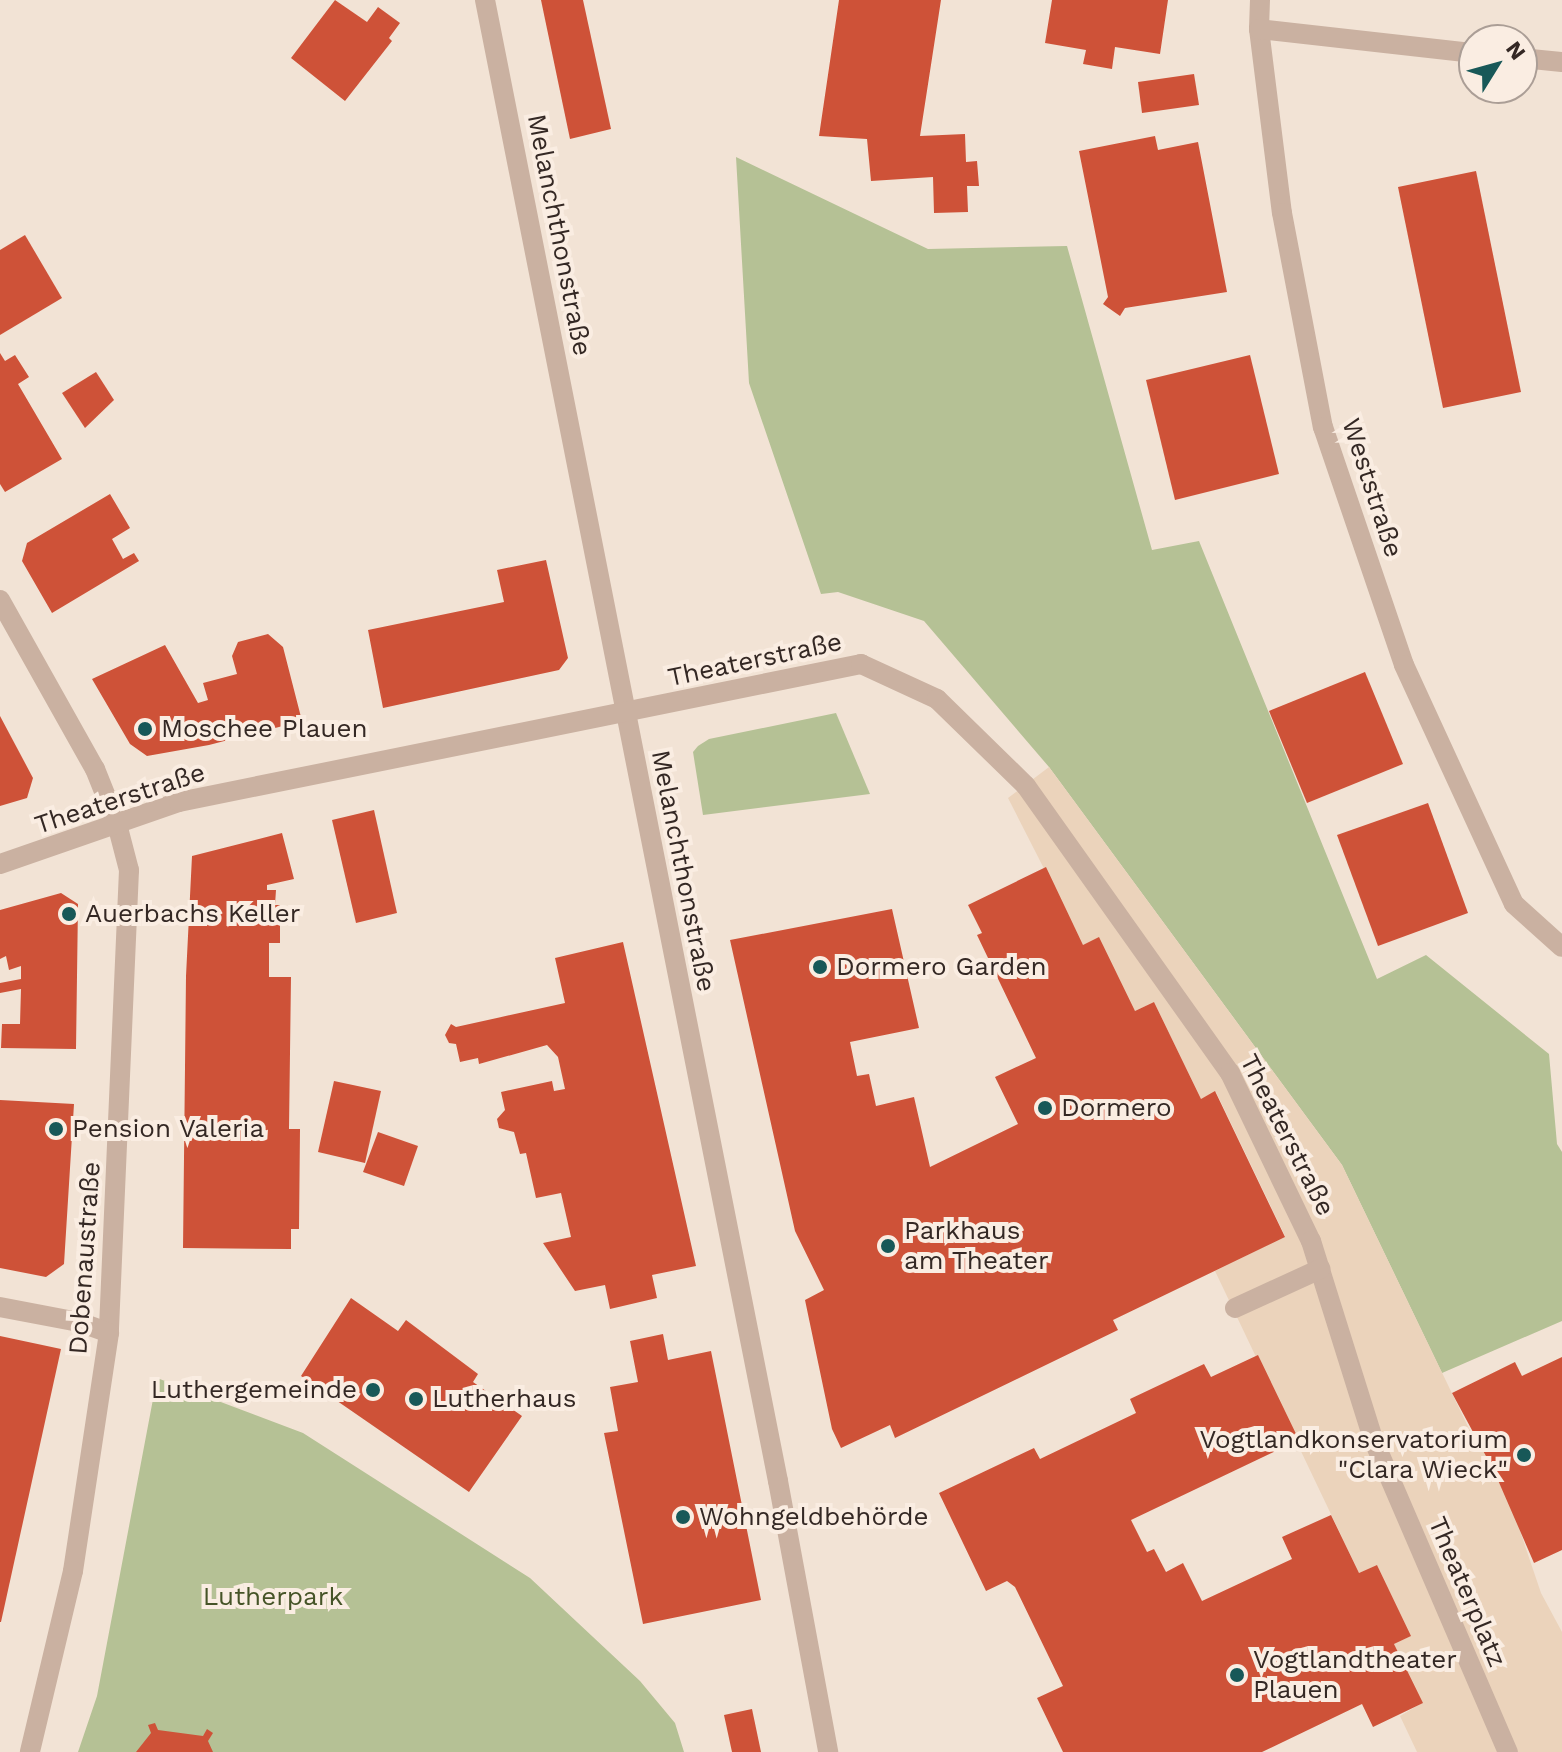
<!DOCTYPE html>
<meta charset="utf-8">
<style>
body{margin:0}
#map{position:relative;width:1562px;height:1752px;overflow:hidden;background:#f2e3d5;font-family:"Work Sans",sans-serif}
div>[style]{position:absolute}
[style*='--x']{left:calc(var(--x)*1px);top:calc(var(--y)*1px);width:calc(var(--w)*1px);rotate:calc(var(--a)*1deg)}
.green>*{inset:0;background:#b5c195}
.plaza>*{inset:0;background:#ebd3bb}
.building>*{inset:0;background:#ce5238}
.minor>*{height:20px;margin:-10px;padding:0 10px;transform-origin:10px;border-radius:10px;background:#cab1a1}
.dots>*{width:22px;height:22px;translate:-50% -50%;box-sizing:border-box;border:4px solid #faede2;border-radius:50%}
span{translate:-50% -50%;white-space:nowrap;text-align:center;line-height:1.15;-webkit-text-stroke:8px #faede2;paint-order:stroke}
.street-label{font-size:26px;color:#342824}
.poi-label{font-size:26px;color:#342824}
.left{translate:0 -50%;text-align:left}
.right{translate:-100% -50%;text-align:right}
.park-label{font-size:26px;color:#465427}
.north{position:absolute;left:1458px;top:24px;width:80px;height:80px;box-sizing:border-box;background:#faede2;border:2px solid #ab9e96;border-radius:50%;rotate:53deg;font-size:22px;font-weight:700;line-height:32px;text-align:center;color:#342824}
.north::after{content:'';display:block;margin:auto;width:28px;height:36px;background:#185858;clip-path:polygon(50% 0,100% 100%,50% 72%,0 100%)}
</style>
<div id="map">
<div class="green">
<i style="clip-path:polygon(736px 157px,928px 249px,1067px 246px,1152px 550px,1199px 541px,1377px 979px,1426px 955px,1549px 1054px,1557px 1144px,1562px 1152px,1562px 1321px,1442px 1373px,1342px 1165px,1049px 767px,924px 621px,838px 592px,821px 594px,749px 383px)"></i>
<i style="clip-path:polygon(836px 713px,870px 794px,703px 815px,693px 752px,698px 746px,709px 739px)"></i>
<i style="clip-path:polygon(157px 1378px,303px 1433px,530px 1578px,640px 1681px,675px 1723px,684px 1752px,78px 1752px,97px 1696px)"></i>
</div>
<div class="plaza">
<i style="clip-path:polygon(1049px 767px,1342px 1165px,1474px 1439px,1478px 1438px,1515px 1516px,1541px 1593px,1562px 1632px,1562px 1752px,1417px 1752px,1400px 1716px,1422px 1703px,1394px 1644px,1410px 1636px,1377px 1565px,1359px 1573px,1215px 1271px,1285px 1236px,1216px 1092px,1201px 1099px,1154px 1002px,1135px 1011px,1083px 945px,1008px 798px)"></i>
</div>
<div class="building">
<i style="clip-path:polygon(335px 0,367px 22px,378px 7px,400px 23px,389px 38px,392px 41px,345px 101px,291px 58px)"></i>
<i style="clip-path:polygon(541px 0,583px 0,611px 129px,570px 139px)"></i>
<i style="clip-path:polygon(839px 0,941px 0,920px 136px,965px 134px,966px 162px,977px 161px,979px 186px,967px 186px,968px 212px,934px 213px,933px 177px,871px 181px,867px 139px,819px 136px)"></i>
<i style="clip-path:polygon(1052px 0,1168px 0,1160px 54px,1115px 47px,1112px 69px,1083px 64px,1086px 50px,1045px 43px)"></i>
<i style="clip-path:polygon(1194px 74px,1199px 105px,1142px 113px,1138px 82px)"></i>
<i style="clip-path:polygon(1155px 136px,1158px 150px,1198px 142px,1227px 292px,1125px 308px,1120px 316px,1103px 304px,1108px 297px,1079px 151px)"></i>
<i style="clip-path:polygon(1476px 171px,1521px 392px,1443px 408px,1398px 187px)"></i>
<i style="clip-path:polygon(25px 235px,62px 298px,0 335px,0 250px)"></i>
<i style="clip-path:polygon(0 353px,5px 361px,15px 355px,29px 377px,18px 384px,62px 459px,5px 492px,0 484px)"></i>
<i style="clip-path:polygon(1250px 355px,1279px 474px,1175px 500px,1146px 380px)"></i>
<i style="clip-path:polygon(96px 372px,114px 400px,85px 428px,62px 393px)"></i>
<i style="clip-path:polygon(110px 494px,130px 528px,112px 539px,123px 559px,134px 553px,139px 561px,52px 613px,22px 561px,27px 543px)"></i>
<i style="clip-path:polygon(546px 560px,568px 658px,559px 670px,383px 708px,368px 630px,504px 602px,497px 570px)"></i>
<i style="clip-path:polygon(268px 634px,283px 647px,302px 721px,209px 745px,147px 756px,130px 744px,92px 679px,165px 645px,198px 703px,208px 700px,203px 683px,237px 674px,232px 656px,238px 642px)"></i>
<i style="clip-path:polygon(1365px 672px,1403px 764px,1307px 803px,1269px 711px)"></i>
<i style="clip-path:polygon(0 716px,33px 778px,27px 798px,0 806px)"></i>
<i style="clip-path:polygon(1428px 803px,1468px 913px,1378px 946px,1337px 835px)"></i>
<i style="clip-path:polygon(374px 810px,397px 913px,356px 923px,332px 820px)"></i>
<i style="clip-path:polygon(282px 833px,294px 879px,267px 885px,267px 890px,276px 890px,275px 905px,280px 905px,280px 943px,269px 943px,269px 977px,291px 977px,289px 1129px,300px 1129px,299px 1229px,291px 1229px,291px 1249px,183px 1248px,186px 976px,192px 856px)"></i>
<i style="clip-path:polygon(1046px 867px,1083px 945px,1099px 937px,1135px 1011px,1154px 1002px,1201px 1099px,1215px 1091px,1285px 1237px,1113px 1320px,1118px 1330px,895px 1438px,890px 1425px,841px 1448px,832px 1429px,805px 1300px,824px 1290px,795px 1231px,730px 940px,892px 909px,919px 1028px,850px 1042px,857px 1076px,869px 1074px,876px 1106px,914px 1097px,930px 1167px,1018px 1124px,995px 1077px,1036px 1058px,977px 935px,982px 933px,968px 905px)"></i>
<i style="clip-path:polygon(61px 893px,78px 904px,76px 1049px,1px 1048px,2px 1024px,20px 1024px,21px 989px,0 993px,0 983px,21px 979px,21px 966px,9px 970px,6px 956px,0 959px,0 910px)"></i>
<i style="clip-path:polygon(623px 942px,696px 1266px,652px 1275px,657px 1298px,610px 1309px,605px 1285px,575px 1291px,543px 1243px,571px 1237px,561px 1193px,536px 1198px,526px 1153px,520px 1154px,514px 1132px,499px 1128px,497px 1119px,505px 1110px,501px 1092px,552px 1081px,554px 1091px,565px 1089px,558px 1057px,547px 1045px,479px 1064px,478px 1058px,460px 1062px,456px 1044px,449px 1043px,445px 1035px,451px 1024px,456px 1027px,565px 1003px,555px 958px)"></i>
<i style="clip-path:polygon(334px 1081px,381px 1091px,365px 1163px,318px 1152px)"></i>
<i style="clip-path:polygon(0 1100px,74px 1104px,64px 1264px,46px 1277px,0 1268px)"></i>
<i style="clip-path:polygon(378px 1132px,418px 1146px,404px 1186px,363px 1172px)"></i>
<i style="clip-path:polygon(351px 1298px,398px 1331px,406px 1320px,478px 1374px,473px 1382px,522px 1416px,469px 1492px,301px 1376px)"></i>
<i style="clip-path:polygon(663px 1334px,668px 1360px,711px 1351px,761px 1600px,643px 1624px,604px 1433px,618px 1431px,610px 1387px,638px 1382px,630px 1341px)"></i>
<i style="clip-path:polygon(0 1336px,61px 1349px,1px 1622px,0 1622px)"></i>
<i style="clip-path:polygon(1258px 1355px,1299px 1440px,1131px 1520px,1147px 1552px,1154px 1549px,1166px 1572px,1183px 1563px,1202px 1601px,1292px 1559px,1282px 1537px,1331px 1515px,1359px 1573px,1377px 1565px,1411px 1636px,1394px 1644px,1423px 1703px,1373px 1727px,1362px 1704px,1262px 1752px,1063px 1752px,1037px 1698px,1063px 1686px,1015px 1587px,1007px 1581px,986px 1591px,939px 1493px,1034px 1448px,1040px 1459px,1136px 1413px,1130px 1399px,1204px 1364px,1211px 1377px)"></i>
<i style="clip-path:polygon(1562px 1357px,1562px 1550px,1534px 1563px,1494px 1471px,1452px 1393px,1515px 1362px,1522px 1376px)"></i>
<i style="clip-path:polygon(752px 1709px,761px 1752px,732px 1752px,724px 1715px)"></i>
<i style="clip-path:polygon(155px 1723px,158px 1730px,203px 1736px,207px 1729px,213px 1733px,208px 1741px,213px 1752px,136px 1752px,151px 1733px,148px 1725px)"></i>
</div>
<div class="minor">
<i style="--x:485;--y:0;--w:1510;--a:78.81"></i>
<i style="--x:778;--y:1481;--w:276;--a:79.5"></i>
<i style="--x:1260;--y:0;--w:29;--a:92"></i>
<i style="--x:1259;--y:29;--w:185;--a:82.9"></i>
<i style="--x:1282;--y:213;--w:218;--a:79.2"></i>
<i style="--x:1323;--y:427;--w:251;--a:71.2"></i>
<i style="--x:1404;--y:665;--w:263;--a:65.3"></i>
<i style="--x:1514;--y:904;--w:64;--a:41.9"></i>
<i style="--x:1259;--y:29;--w:216;--a:6.4"></i>
<i style="--x:1522;--y:58;--w:40;--a:5.7"></i>
<i style="--x:0;--y:600;--w:194;--a:60.7"></i>
<i style="--x:95;--y:769;--w:59;--a:68.2"></i>
<i style="--x:117;--y:824;--w:48;--a:75.4"></i>
<i style="--x:129;--y:870;--w:463;--a:92.5"></i>
<i style="--x:109;--y:1333;--w:241;--a:98.6"></i>
<i style="--x:73;--y:1571;--w:186;--a:103.4"></i>
<i style="--x:0;--y:864;--w:189;--a:-19.1"></i>
<i style="--x:179;--y:802;--w:696;--a:-11.44"></i>
<i style="--x:861;--y:664;--w:84;--a:24.7"></i>
<i style="--x:937;--y:699;--w:124;--a:44.3"></i>
<i style="--x:1026;--y:786;--w:352;--a:54.6"></i>
<i style="--x:1230;--y:1073;--w:187;--a:64.3"></i>
<i style="--x:1311;--y:1241;--w:207;--a:72.6"></i>
<i style="--x:1373;--y:1439;--w:341;--a:66.7"></i>
<i style="--x:0;--y:1307;--w:80;--a:10.8"></i>
<i style="--x:79;--y:1322;--w:32;--a:20"></i>
<i style="--x:1235;--y:1308;--w:94;--a:-24.6"></i>
</div>
<div class="dots">
<i style="left:145px;top:729px;background:#185858"></i>
<i style="left:69px;top:914px;background:#185858"></i>
<i style="left:820px;top:967px;background:#185858"></i>
<i style="left:1045px;top:1108px;background:#185858"></i>
<i style="left:56px;top:1129px;background:#185858"></i>
<i style="left:888px;top:1246px;background:#185858"></i>
<i style="left:373px;top:1390px;background:#185858"></i>
<i style="left:416px;top:1399px;background:#185858"></i>
<i style="left:1524px;top:1455px;background:#185858"></i>
<i style="left:683px;top:1517px;background:#185858"></i>
<i style="left:1237px;top:1675px;background:#185858"></i>
</div>
<div class="street-label">
<span style="left:559px;top:235px;rotate:79deg">Melanchthonstraße</span>
<span style="left:1372px;top:488px;rotate:72deg">Weststraße</span>
<span style="left:755px;top:660px;rotate:-12deg">Theaterstraße</span>
<span style="left:120px;top:799px;rotate:-18deg">Theaterstraße</span>
<span style="left:683px;top:871px;rotate:79deg">Melanchthonstraße</span>
<span style="left:1287px;top:1135px;rotate:63deg">Theaterstraße</span>
<span style="left:85px;top:1258px;rotate:-86deg">Dobenaustraße</span>
<span style="left:1467px;top:1592px;rotate:67deg">Theaterplatz</span>
</div>
<div class="poi-label">
<span class="left" style="left:161px;top:729px">Moschee Plauen</span>
<span class="left" style="left:85px;top:914px">Auerbachs Keller</span>
<span class="left" style="left:836px;top:967px">Dormero Garden</span>
<span class="left" style="left:1061px;top:1108px">Dormero</span>
<span class="left" style="left:72px;top:1129px">Pension Valeria</span>
<span class="left" style="left:904px;top:1246px">Parkhaus<br>am Theater</span>
<span class="right" style="left:357px;top:1390px">Luthergemeinde</span>
<span class="left" style="left:432px;top:1399px">Lutherhaus</span>
<span class="right" style="left:1508px;top:1455px">Vogtlandkonservatorium<br>"Clara Wieck"</span>
<span class="left" style="left:699px;top:1517px">Wohngeldbehörde</span>
<span class="left" style="left:1253px;top:1675px">Vogtlandtheater<br>Plauen</span>
</div>
<div class="park-label">
<span style="left:273px;top:1597px">Lutherpark</span>
</div>
<div class="north">N</div>
</div>
